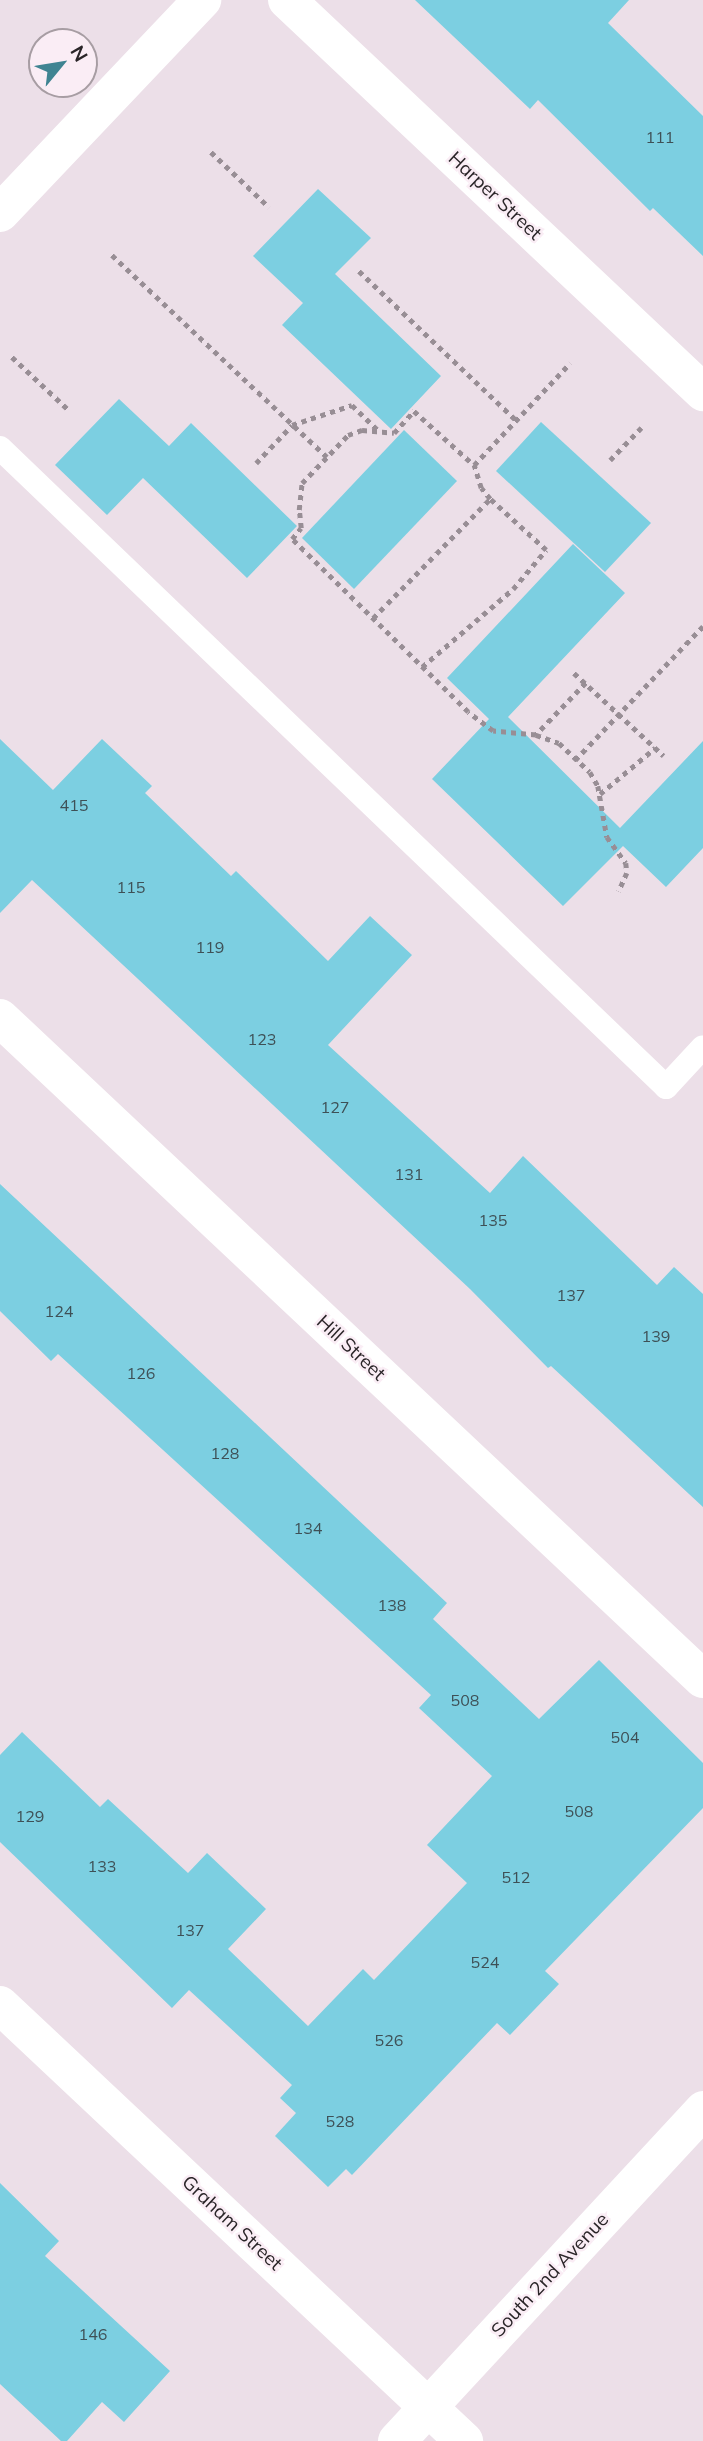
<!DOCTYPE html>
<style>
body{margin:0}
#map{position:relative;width:703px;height:2441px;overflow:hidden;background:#ecdfe8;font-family:Mulish,sans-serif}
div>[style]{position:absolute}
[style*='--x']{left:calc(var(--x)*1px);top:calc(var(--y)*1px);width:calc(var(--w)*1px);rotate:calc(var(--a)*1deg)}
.building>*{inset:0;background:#7ccfe1}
.path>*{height:4.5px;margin-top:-2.25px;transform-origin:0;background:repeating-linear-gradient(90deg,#988e95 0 5px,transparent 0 10px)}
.lane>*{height:24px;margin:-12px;padding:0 12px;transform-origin:12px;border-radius:12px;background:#fff}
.street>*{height:38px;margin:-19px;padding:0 19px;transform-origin:19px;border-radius:19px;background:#fff}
span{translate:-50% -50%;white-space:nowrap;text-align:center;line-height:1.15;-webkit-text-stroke:5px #faedf5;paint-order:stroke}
.number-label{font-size:16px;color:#3e5056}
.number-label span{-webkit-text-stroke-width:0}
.street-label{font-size:19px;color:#2a2528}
.north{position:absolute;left:28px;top:28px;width:70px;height:70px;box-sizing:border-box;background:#faedf5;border:2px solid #a79da3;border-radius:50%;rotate:60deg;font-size:19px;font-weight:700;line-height:28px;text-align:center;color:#2a2528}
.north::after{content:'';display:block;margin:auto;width:24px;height:32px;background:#3f8492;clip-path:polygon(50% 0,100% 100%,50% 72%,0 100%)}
</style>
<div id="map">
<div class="building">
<i style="clip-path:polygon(415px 0,629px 0,608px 23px,703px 116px,703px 256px,653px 208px,650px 211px,538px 100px,530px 109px)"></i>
<i style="clip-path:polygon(318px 189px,371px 238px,335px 274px,441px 376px,391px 429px,282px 325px,303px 303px,253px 256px)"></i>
<i style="clip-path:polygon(119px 399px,169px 446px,191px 423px,297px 526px,247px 578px,143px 478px,107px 515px,55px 465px)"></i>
<i style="clip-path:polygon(541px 422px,651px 523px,605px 572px,496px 471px)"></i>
<i style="clip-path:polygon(404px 430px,457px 481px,354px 589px,302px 538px)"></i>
<i style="clip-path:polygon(573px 544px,625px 593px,508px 717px,620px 828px,703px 741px,703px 848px,666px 887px,623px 846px,563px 906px,432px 779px,489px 719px,447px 678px)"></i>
<i style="clip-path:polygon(0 739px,53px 790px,102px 739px,152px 786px,145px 793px,231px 876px,236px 871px,328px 961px,370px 916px,412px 955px,328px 1045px,490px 1193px,523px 1156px,657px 1285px,674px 1267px,703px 1294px,703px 1507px,551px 1366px,548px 1368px,470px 1289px,32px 880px,0 913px)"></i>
<i style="clip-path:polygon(0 1184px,447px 1603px,433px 1619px,539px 1719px,599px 1660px,703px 1763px,703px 1808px,545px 1971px,559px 1984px,510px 2035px,497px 2023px,352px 2175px,346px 2169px,328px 2187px,275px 2136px,296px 2113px,280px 2098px,292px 2085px,189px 1990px,172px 2008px,0 1842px,0 1755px,22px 1732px,100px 1807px,108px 1799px,188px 1873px,207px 1853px,266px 1909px,228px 1949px,308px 2026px,363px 1969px,374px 1980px,467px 1883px,427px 1845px,492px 1776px,419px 1708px,431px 1695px,58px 1354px,51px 1361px,0 1311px)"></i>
<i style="clip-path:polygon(0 2183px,59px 2241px,45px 2256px,170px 2371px,124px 2422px,102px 2402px,67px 2441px,61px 2441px,0 2384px)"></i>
</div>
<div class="path">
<i style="--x:211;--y:152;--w:80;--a:43.5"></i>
<i style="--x:112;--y:255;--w:295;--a:43.2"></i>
<i style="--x:359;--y:271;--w:216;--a:43.5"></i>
<i style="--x:12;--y:357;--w:79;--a:43"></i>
<i style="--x:610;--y:460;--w:45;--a:-45.9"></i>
<i style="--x:256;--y:463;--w:52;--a:-46.5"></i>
<i style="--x:292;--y:425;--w:63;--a:-18.4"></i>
<i style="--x:352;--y:405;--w:37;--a:44"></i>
<i style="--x:373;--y:618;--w:167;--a:-45.5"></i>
<i style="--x:422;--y:667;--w:120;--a:-40.6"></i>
<i style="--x:513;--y:589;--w:51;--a:-49.8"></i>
<i style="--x:546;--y:550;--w:76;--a:-137.7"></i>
<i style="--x:490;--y:499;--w:14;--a:-129"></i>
<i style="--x:481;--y:488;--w:24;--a:-107"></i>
<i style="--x:574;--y:673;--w:122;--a:42.7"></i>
<i style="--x:586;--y:683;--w:72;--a:133.9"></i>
<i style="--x:536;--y:735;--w:24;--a:19"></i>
<i style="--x:559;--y:743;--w:42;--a:43.1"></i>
<i style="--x:590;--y:772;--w:16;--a:60"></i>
<i style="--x:598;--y:786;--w:52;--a:80"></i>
<i style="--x:607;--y:837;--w:32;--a:54"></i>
<i style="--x:626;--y:863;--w:10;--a:84"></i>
<i style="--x:627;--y:873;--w:20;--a:114"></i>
<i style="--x:536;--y:735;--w:43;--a:-174.7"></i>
<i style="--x:493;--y:731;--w:31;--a:-143"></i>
<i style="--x:468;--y:712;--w:247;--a:-135.5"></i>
<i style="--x:292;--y:539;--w:14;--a:-51"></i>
<i style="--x:301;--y:528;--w:18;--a:-96"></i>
<i style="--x:299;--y:510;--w:27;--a:-84"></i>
<i style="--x:302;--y:483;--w:66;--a:-46.2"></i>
<i style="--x:348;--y:435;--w:15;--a:-20"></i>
<i style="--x:362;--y:430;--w:32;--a:5"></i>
<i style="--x:394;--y:433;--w:30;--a:-48"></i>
<i style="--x:414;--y:411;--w:81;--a:42"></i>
<i style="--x:474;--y:465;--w:140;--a:-46.7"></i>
<i style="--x:575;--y:760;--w:185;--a:-46.3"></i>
<i style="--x:600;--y:794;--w:72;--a:-39.9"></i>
</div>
<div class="lane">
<i style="--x:0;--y:448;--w:923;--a:43.81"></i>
<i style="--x:666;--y:1087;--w:54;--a:-47.2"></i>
</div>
<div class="street">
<i style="--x:287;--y:0;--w:572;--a:43.3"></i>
<i style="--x:0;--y:213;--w:294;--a:-46.5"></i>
<i style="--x:0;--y:1018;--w:965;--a:43.24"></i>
<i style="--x:0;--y:2005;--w:637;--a:43.22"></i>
<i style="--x:397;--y:2441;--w:451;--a:-47.2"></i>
</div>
<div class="number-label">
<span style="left:660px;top:137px">111</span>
<span style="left:74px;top:805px">415</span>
<span style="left:131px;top:887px">115</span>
<span style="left:210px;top:947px">119</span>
<span style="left:262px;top:1039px">123</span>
<span style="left:335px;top:1107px">127</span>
<span style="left:409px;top:1174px">131</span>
<span style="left:493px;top:1220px">135</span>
<span style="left:571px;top:1295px">137</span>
<span style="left:59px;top:1311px">124</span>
<span style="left:656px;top:1336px">139</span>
<span style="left:141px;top:1373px">126</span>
<span style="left:225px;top:1453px">128</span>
<span style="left:308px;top:1528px">134</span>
<span style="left:392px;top:1605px">138</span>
<span style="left:465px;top:1700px">508</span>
<span style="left:625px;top:1737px">504</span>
<span style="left:579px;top:1811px">508</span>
<span style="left:30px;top:1816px">129</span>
<span style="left:102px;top:1866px">133</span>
<span style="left:516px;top:1877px">512</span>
<span style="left:190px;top:1930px">137</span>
<span style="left:485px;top:1962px">524</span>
<span style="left:389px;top:2040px">526</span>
<span style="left:340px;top:2121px">528</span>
<span style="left:93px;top:2334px">146</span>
</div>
<div class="street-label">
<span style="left:495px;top:196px;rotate:43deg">Harper Street</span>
<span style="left:351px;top:1348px;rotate:43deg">Hill Street</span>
<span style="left:232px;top:2223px;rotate:43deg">Graham Street</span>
<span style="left:550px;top:2275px;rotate:-47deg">South 2nd Avenue</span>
</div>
<div class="north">N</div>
</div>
